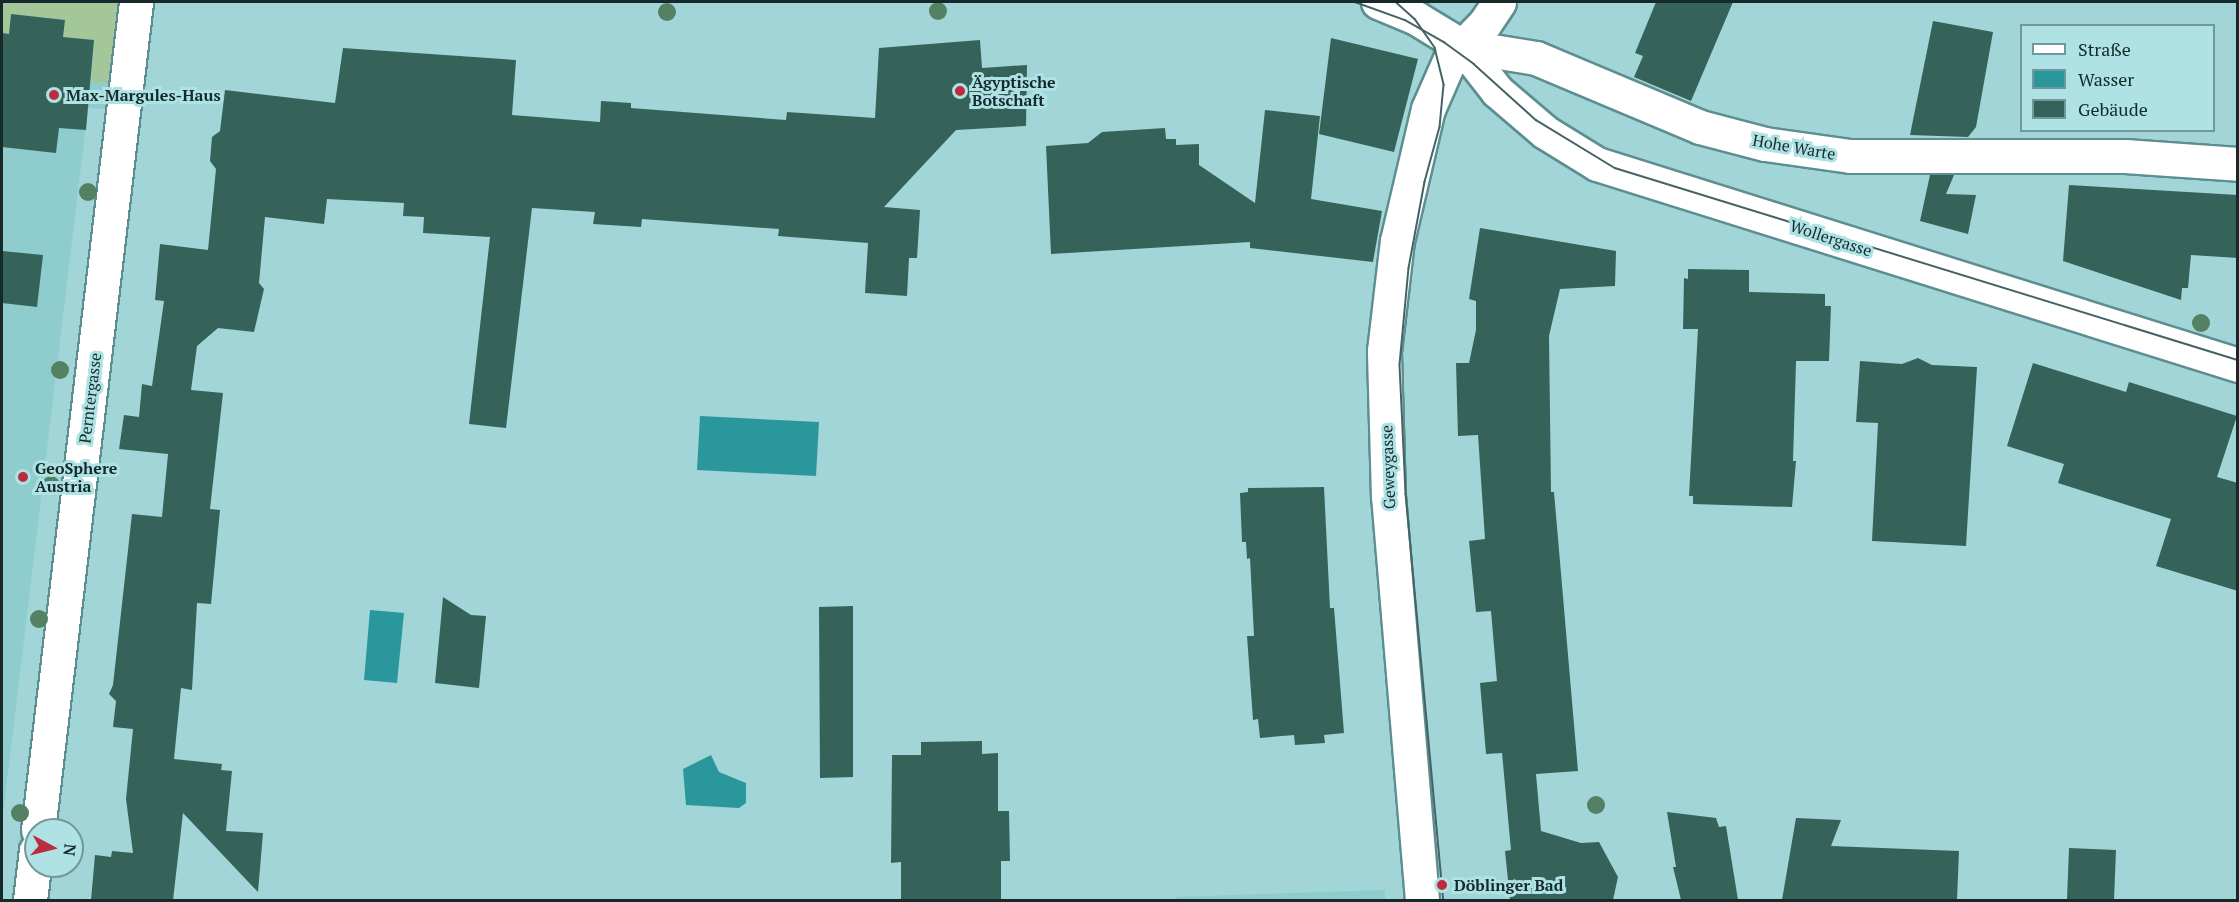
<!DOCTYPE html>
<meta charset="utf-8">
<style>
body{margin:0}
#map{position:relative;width:2239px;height:902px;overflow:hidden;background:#a2d5d7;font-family:"PT Serif",serif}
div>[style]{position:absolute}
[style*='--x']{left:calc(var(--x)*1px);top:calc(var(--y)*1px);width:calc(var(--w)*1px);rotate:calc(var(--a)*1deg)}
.built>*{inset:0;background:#8eccce}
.green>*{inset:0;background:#a4c79a}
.water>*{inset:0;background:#2a979c}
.building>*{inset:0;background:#356359}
.roads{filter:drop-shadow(2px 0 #5d8e90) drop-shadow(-2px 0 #5d8e90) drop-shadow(0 2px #5d8e90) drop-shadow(0 -2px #5d8e90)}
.minor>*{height:33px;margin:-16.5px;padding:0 16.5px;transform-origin:16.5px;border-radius:16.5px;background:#fff}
.tram>*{height:1.5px;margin:-0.75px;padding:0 0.75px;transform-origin:0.75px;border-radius:0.75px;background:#456364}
.trees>*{width:18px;height:18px;margin:-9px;border-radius:50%;background:#548064}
.dots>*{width:16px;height:16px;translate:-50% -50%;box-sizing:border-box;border:3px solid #aee2e4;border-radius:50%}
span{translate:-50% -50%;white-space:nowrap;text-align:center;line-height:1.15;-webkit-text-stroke:6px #aee2e4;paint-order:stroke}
.poi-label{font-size:16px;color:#162a2b;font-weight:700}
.left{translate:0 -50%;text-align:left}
.street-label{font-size:16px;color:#162a2b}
.frame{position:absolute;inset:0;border:3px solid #162a2b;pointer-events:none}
.legend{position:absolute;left:2020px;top:24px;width:195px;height:108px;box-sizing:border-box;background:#aee2e4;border:2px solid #71989a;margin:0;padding:8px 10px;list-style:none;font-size:18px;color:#162a2b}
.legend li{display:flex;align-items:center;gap:12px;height:30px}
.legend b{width:30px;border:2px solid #71989a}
.north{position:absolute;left:24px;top:818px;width:60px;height:60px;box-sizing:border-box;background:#aee2e4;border:2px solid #71989a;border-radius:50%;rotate:97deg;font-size:16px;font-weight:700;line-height:24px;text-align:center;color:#162a2b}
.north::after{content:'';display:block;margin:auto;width:21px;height:27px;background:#bc2b3e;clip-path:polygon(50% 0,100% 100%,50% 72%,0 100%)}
</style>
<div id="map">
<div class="built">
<i style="clip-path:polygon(2px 2px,120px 2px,105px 109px,88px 108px,2px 823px)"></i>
<i style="clip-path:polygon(1385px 890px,1385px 900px,1175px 900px,1175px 897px)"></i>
</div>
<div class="green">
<i style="clip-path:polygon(2px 2px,120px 2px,107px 83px,91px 82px,94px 40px,63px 37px,65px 20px,11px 14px,9px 34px,2px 33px)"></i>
</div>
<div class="water">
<i style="clip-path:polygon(700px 416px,819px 422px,816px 476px,697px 470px)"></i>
<i style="clip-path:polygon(370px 610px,404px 613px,397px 683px,364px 680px)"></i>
<i style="clip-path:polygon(711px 755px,719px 772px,746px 783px,746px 803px,739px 808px,686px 805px,683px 769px)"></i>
</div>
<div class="building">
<i style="clip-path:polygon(1656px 2px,1733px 2px,1691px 101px,1634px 77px,1643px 56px,1635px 53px)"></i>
<i style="clip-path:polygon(11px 14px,65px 20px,63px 37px,94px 40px,86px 130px,59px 128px,56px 153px,2px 147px,2px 33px,9px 34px)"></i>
<i style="clip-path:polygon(1933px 21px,1993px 32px,1976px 127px,1968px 137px,1910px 135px)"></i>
<i style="clip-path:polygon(1331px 38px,1418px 59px,1394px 152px,1319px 134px)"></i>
<i style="clip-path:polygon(980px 40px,982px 68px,1027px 65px,1026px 126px,956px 130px,884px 207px,920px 210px,917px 258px,909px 258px,907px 296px,865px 293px,868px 243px,778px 236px,779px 229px,642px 219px,641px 227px,593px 224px,595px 212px,532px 208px,506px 428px,469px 424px,490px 237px,423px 233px,424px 217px,403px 216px,404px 203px,327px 199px,324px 224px,265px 217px,259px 283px,264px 289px,254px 332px,218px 328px,197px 346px,191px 390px,223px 393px,210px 509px,220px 510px,211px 604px,197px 603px,192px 690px,181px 688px,174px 759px,222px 764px,221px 770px,232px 771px,226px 831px,263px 833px,258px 892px,183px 813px,173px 900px,91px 900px,95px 855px,111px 857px,112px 851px,133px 853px,126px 799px,133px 729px,113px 727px,116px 701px,109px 694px,113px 685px,132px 514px,162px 517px,168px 454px,119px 449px,124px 415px,139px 417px,142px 384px,152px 386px,164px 301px,155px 300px,160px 244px,208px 250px,216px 169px,210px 161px,212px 137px,220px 131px,225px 90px,335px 103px,343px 48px,516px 60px,512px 115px,600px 122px,601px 101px,631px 103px,631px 108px,786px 120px,787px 112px,875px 118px,879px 48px)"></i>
<i style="clip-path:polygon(1265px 110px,1320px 116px,1311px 199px,1382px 211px,1373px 262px,1250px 248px,1250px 242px,1051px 254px,1046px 146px,1088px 143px,1102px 132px,1165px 128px,1166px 139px,1176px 139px,1176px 145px,1199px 144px,1199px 165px,1255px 203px)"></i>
<i style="clip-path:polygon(1930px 175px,1954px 175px,1946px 194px,1976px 195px,1968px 234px,1920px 221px)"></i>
<i style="clip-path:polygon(2069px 185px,2238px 195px,2238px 258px,2191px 255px,2188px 288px,2182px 288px,2181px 300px,2063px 261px)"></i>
<i style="clip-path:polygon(1480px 228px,1616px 251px,1615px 286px,1560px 289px,1549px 336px,1551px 492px,1554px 492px,1578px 771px,1536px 774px,1541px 831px,1581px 843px,1599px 842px,1618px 877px,1613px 900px,1510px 900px,1505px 851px,1511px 850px,1502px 753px,1486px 754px,1480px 683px,1497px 681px,1491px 611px,1476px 612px,1469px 541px,1485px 539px,1478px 435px,1458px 436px,1456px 363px,1469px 363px,1476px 330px,1476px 301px,1469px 299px)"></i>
<i style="clip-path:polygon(2px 251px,43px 255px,37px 307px,2px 303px)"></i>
<i style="clip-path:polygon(1688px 269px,1749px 270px,1749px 292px,1825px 294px,1825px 306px,1831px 306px,1829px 361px,1796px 361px,1793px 461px,1796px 461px,1792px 507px,1693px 504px,1693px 496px,1689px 496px,1698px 329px,1683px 329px,1684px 278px,1688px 279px)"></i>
<i style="clip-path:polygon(1918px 358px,1932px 365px,1977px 367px,1966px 546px,1872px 541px,1878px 423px,1856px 422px,1860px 361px,1902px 364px)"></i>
<i style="clip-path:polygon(2033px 363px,2126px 392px,2129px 382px,2237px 416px,2217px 477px,2238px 483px,2238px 591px,2156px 566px,2171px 519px,2058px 483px,2064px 464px,2007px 446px)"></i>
<i style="clip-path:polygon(1324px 487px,1330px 608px,1334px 608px,1344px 733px,1324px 735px,1325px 743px,1295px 745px,1294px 735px,1260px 738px,1258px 719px,1253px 720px,1247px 636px,1254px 636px,1250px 558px,1247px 559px,1246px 542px,1242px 542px,1240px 493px,1248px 492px,1248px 488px)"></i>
<i style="clip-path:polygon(443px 597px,471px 615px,486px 616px,479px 688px,435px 683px)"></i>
<i style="clip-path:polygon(853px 606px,853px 777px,820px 778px,819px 607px)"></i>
<i style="clip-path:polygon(982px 741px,982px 754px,998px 753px,998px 811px,1009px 811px,1010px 861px,1001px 861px,1001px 900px,901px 900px,901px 862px,891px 863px,892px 755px,921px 755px,921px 742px)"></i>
<i style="clip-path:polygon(1667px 812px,1716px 818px,1719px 827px,1726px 826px,1738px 900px,1681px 900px,1673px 867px,1676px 867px)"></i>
<i style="clip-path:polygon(1796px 818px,1841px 820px,1831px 846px,1959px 851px,1957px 900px,1782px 900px)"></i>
<i style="clip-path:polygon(2069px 848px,2116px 850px,2114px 900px,2067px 900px)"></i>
</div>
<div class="roads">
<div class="minor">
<i style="--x:1378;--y:2;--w:41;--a:22.8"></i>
<i style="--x:1416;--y:18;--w:54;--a:31.3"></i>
<i style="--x:1462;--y:46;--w:75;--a:9.2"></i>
<i style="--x:1536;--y:58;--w:178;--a:22.8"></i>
<i style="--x:1700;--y:127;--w:67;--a:14.7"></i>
<i style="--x:1765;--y:144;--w:86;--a:8"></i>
<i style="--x:1850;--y:156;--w:275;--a:0"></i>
<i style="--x:2125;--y:156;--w:113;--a:4"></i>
<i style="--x:1462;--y:46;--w:57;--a:52.1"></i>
<i style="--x:1497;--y:91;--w:63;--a:40.5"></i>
<i style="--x:1545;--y:132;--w:61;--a:31.6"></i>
<i style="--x:1597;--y:164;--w:672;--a:17.41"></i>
<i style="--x:38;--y:830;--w:834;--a:-83.25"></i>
<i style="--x:30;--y:900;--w:50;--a:-83.2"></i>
<i style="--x:1422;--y:900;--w:404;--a:-94.8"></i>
<i style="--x:1388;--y:497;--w:146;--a:-91.6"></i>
<i style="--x:1384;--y:351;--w:111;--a:-83.3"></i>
<i style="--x:1397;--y:241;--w:136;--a:-76.8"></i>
<i style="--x:1428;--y:109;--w:55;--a:-66.3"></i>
<i style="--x:1450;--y:59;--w:50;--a:-45.8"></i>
<i style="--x:1485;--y:23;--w:25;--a:-56"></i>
</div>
</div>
<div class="tram">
<i style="--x:1355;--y:2;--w:53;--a:19.8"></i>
<i style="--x:1405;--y:20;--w:45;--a:29.4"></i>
<i style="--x:1444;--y:42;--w:37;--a:36"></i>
<i style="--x:1474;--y:64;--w:84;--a:42.1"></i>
<i style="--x:1536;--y:120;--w:92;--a:31.3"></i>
<i style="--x:1615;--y:168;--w:652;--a:17.13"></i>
<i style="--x:1396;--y:2;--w:25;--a:42"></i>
<i style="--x:1415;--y:19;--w:35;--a:55"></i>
<i style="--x:1435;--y:48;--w:38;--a:76"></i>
<i style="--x:1444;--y:85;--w:42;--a:95.4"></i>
<i style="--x:1440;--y:127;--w:57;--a:105.3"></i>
<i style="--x:1425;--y:182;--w:87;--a:100.5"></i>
<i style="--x:1409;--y:268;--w:97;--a:95.3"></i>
<i style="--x:1400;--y:365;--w:129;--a:87.3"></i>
<i style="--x:1406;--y:494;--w:408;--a:84.7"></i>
</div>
<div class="trees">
<i style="left:938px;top:11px"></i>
<i style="left:667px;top:12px"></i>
<i style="left:88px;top:192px"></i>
<i style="left:2201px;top:323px"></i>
<i style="left:60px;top:370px"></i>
<i style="left:51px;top:485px"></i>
<i style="left:39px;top:619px"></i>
<i style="left:1596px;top:805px"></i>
<i style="left:20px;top:813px"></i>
</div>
<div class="dots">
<i style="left:960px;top:91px;background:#bc2b3e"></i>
<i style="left:54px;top:95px;background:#bc2b3e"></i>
<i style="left:23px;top:477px;background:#bc2b3e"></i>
<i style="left:1442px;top:885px;background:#bc2b3e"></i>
</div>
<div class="poi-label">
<span class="left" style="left:972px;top:91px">Ägyptische<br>Botschaft</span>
<span class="left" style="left:66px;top:95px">Max-Margules-Haus</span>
<span class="left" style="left:35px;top:477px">GeoSphere<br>Austria</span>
<span class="left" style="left:1454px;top:885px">Döblinger Bad</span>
</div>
<div class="street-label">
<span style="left:1794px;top:147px;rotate:10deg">Hohe Warte</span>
<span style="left:1831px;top:238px;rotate:18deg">Wollergasse</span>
<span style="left:90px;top:398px;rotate:-83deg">Perntergasse</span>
<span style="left:1388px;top:467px;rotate:-92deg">Geweygasse</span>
</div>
<div class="frame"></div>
<ul class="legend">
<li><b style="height:8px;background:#fff"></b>Straße</li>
<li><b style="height:16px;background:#2a979c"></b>Wasser</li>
<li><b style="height:16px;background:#356359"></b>Gebäude</li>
</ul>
<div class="north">N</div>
</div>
